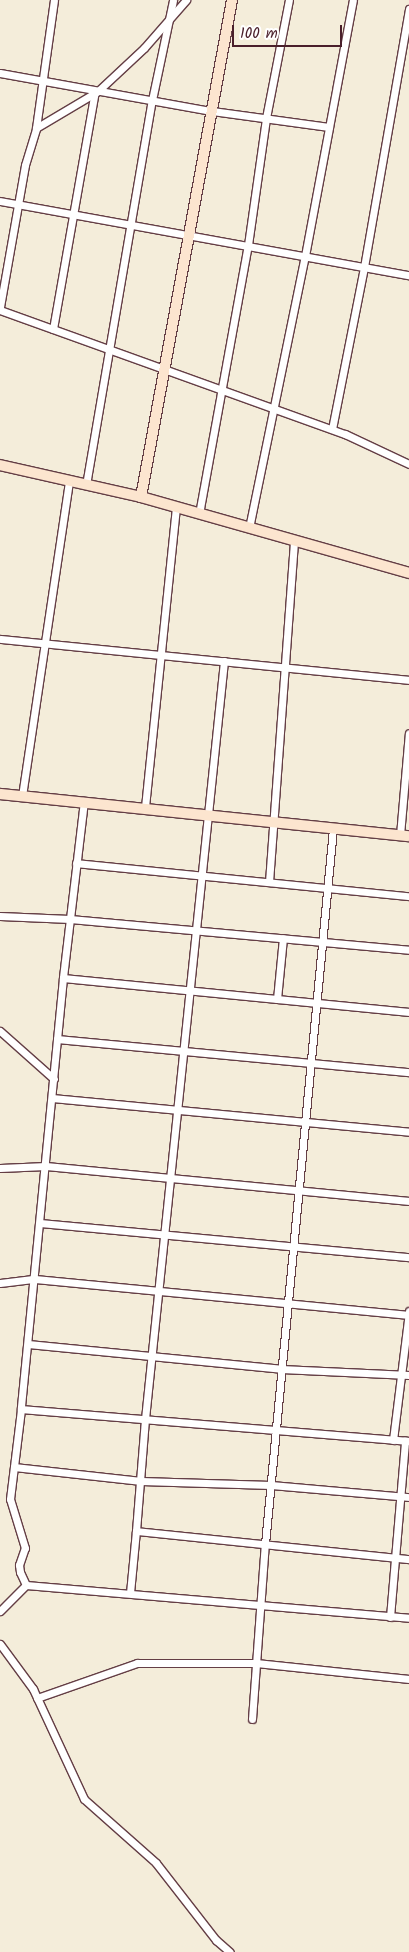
<!DOCTYPE html>
<style>
body{margin:0}
#map{position:relative;width:409px;height:1952px;overflow:hidden;background:#f4edda;font-family:Kalam,sans-serif}
div>[style]{position:absolute}
[style*='--x']{left:calc(var(--x)*1px);top:calc(var(--y)*1px);width:calc(var(--w)*1px);rotate:calc(var(--a)*1deg)}
.roads{filter:drop-shadow(1px 0 #643e45) drop-shadow(-1px 0 #643e45) drop-shadow(0 1px #643e45) drop-shadow(0 -1px #643e45)}
.street>*{height:7px;margin:-3.5px;padding:0 3.5px;transform-origin:3.5px;border-radius:3.5px;background:#fff}
.secondary>*{height:10px;margin:-5px;padding:0 5px;transform-origin:5px;border-radius:5px;background:#fce5cf}
span{translate:-50% -50%;white-space:nowrap;text-align:center;line-height:1.15;-webkit-text-stroke:4px #fff;paint-order:stroke}
.scale{position:absolute;left:232px;top:25px;width:110px;height:22px;box-sizing:border-box;border:2px solid #4a1f2b;border-top:0;padding-left:6px;font-size:15px;line-height:18px;white-space:nowrap;color:#4a1f2b;-webkit-text-stroke:4px #fff;paint-order:stroke}
</style>
<div id="map">
<div class="roads">
<div class="street">
<i style="--x:0;--y:73;--w:215;--a:10.2"></i>
<i style="--x:212;--y:111;--w:118;--a:7.8"></i>
<i style="--x:36;--y:128;--w:129;--a:-82"></i>
<i style="--x:0;--y:201;--w:416;--a:10.3"></i>
<i style="--x:0;--y:307;--w:144;--a:-80"></i>
<i style="--x:25;--y:165;--w:39;--a:-73"></i>
<i style="--x:36;--y:128;--w:72;--a:-30.8"></i>
<i style="--x:98;--y:91;--w:63;--a:-43.1"></i>
<i style="--x:144;--y:48;--w:64;--a:-48.8"></i>
<i style="--x:0;--y:310;--w:367;--a:19.8"></i>
<i style="--x:345;--y:434;--w:71;--a:25.1"></i>
<i style="--x:53;--y:329;--w:241;--a:-80"></i>
<i style="--x:332;--y:429;--w:165;--a:-78.8"></i>
<i style="--x:364;--y:267;--w:262;--a:-80.1"></i>
<i style="--x:86;--y:485;--w:391;--a:-80.3"></i>
<i style="--x:152;--y:100;--w:102;--a:-78.1"></i>
<i style="--x:199;--y:514;--w:273;--a:-79.7"></i>
<i style="--x:248;--y:245;--w:128;--a:-81.9"></i>
<i style="--x:266;--y:118;--w:120;--a:-79"></i>
<i style="--x:249;--y:528;--w:278;--a:-78.4"></i>
<i style="--x:305;--y:256;--w:260;--a:-79.4"></i>
<i style="--x:0;--y:639;--w:411;--a:5.7"></i>
<i style="--x:224;--y:661;--w:762;--a:95.95"></i>
<i style="--x:145;--y:1419;--w:112;--a:94.6"></i>
<i style="--x:136;--y:1531;--w:274;--a:5.9"></i>
<i style="--x:22;--y:796;--w:318;--a:-81.5"></i>
<i style="--x:84;--y:801;--w:178;--a:96.8"></i>
<i style="--x:63;--y:978;--w:433;--a:95.6"></i>
<i style="--x:21;--y:1409;--w:389;--a:4.7"></i>
<i style="--x:145;--y:807;--w:302;--a:-84.1"></i>
<i style="--x:400;--y:835;--w:102;--a:-85"></i>
<i style="--x:76;--y:863;--w:335;--a:5.7"></i>
<i style="--x:269;--y:882;--w:343;--a:-85.8"></i>
<i style="--x:0;--y:916;--w:70;--a:2.5"></i>
<i style="--x:70;--y:919;--w:340;--a:5.2"></i>
<i style="--x:63;--y:978;--w:348;--a:5.6"></i>
<i style="--x:277;--y:999;--w:61;--a:-84.4"></i>
<i style="--x:0;--y:1031;--w:72;--a:41.6"></i>
<i style="--x:57;--y:1039;--w:354;--a:5.4"></i>
<i style="--x:52;--y:1098;--w:359;--a:5.4"></i>
<i style="--x:0;--y:1168;--w:46;--a:-2.5"></i>
<i style="--x:46;--y:1166;--w:365;--a:5.5"></i>
<i style="--x:40;--y:1223;--w:371;--a:5.3"></i>
<i style="--x:0;--y:1283;--w:35;--a:-7"></i>
<i style="--x:35;--y:1279;--w:376;--a:5.5"></i>
<i style="--x:28;--y:1344;--w:254;--a:5.6"></i>
<i style="--x:281;--y:1369;--w:128;--a:2.7"></i>
<i style="--x:393;--y:1440;--w:130;--a:-82.9"></i>
<i style="--x:14;--y:1467;--w:128;--a:6.3"></i>
<i style="--x:141;--y:1481;--w:130;--a:1.8"></i>
<i style="--x:271;--y:1485;--w:139;--a:5"></i>
<i style="--x:26;--y:1585;--w:384;--a:4.9"></i>
<i style="--x:130;--y:1593;--w:62;--a:-84.5"></i>
<i style="--x:0;--y:1611;--w:37;--a:-45"></i>
<i style="--x:26;--y:1585;--w:14;--a:-115"></i>
<i style="--x:20;--y:1572;--w:7;--a:-98"></i>
<i style="--x:19;--y:1565;--w:18;--a:-71"></i>
<i style="--x:25;--y:1548;--w:51;--a:-107"></i>
<i style="--x:10;--y:1499;--w:91;--a:-83"></i>
<i style="--x:390;--y:1617;--w:177;--a:-85.1"></i>
<i style="--x:0;--y:1644;--w:56;--a:53.7"></i>
<i style="--x:33;--y:1689;--w:121;--a:65.1"></i>
<i style="--x:84;--y:1799;--w:96;--a:41.6"></i>
<i style="--x:156;--y:1863;--w:98;--a:52.1"></i>
<i style="--x:216;--y:1940;--w:18;--a:41"></i>
<i style="--x:37;--y:1698;--w:106;--a:-19.3"></i>
<i style="--x:137;--y:1663;--w:119;--a:0"></i>
<i style="--x:256;--y:1663;--w:154;--a:6"></i>
<i style="--x:252;--y:1719;--w:175;--a:-85.8"></i>
<i style="--x:265;--y:1544;--w:718;--a:-84.57"></i>
</div>
<div class="secondary">
<i style="--x:0;--y:465;--w:145;--a:12.8"></i>
<i style="--x:141;--y:497;--w:279;--a:15.8"></i>
<i style="--x:141;--y:497;--w:505;--a:-79.62"></i>
<i style="--x:0;--y:794;--w:411;--a:5.9"></i>
</div>
</div>
<div class="scale">100 m</div>
</div>
